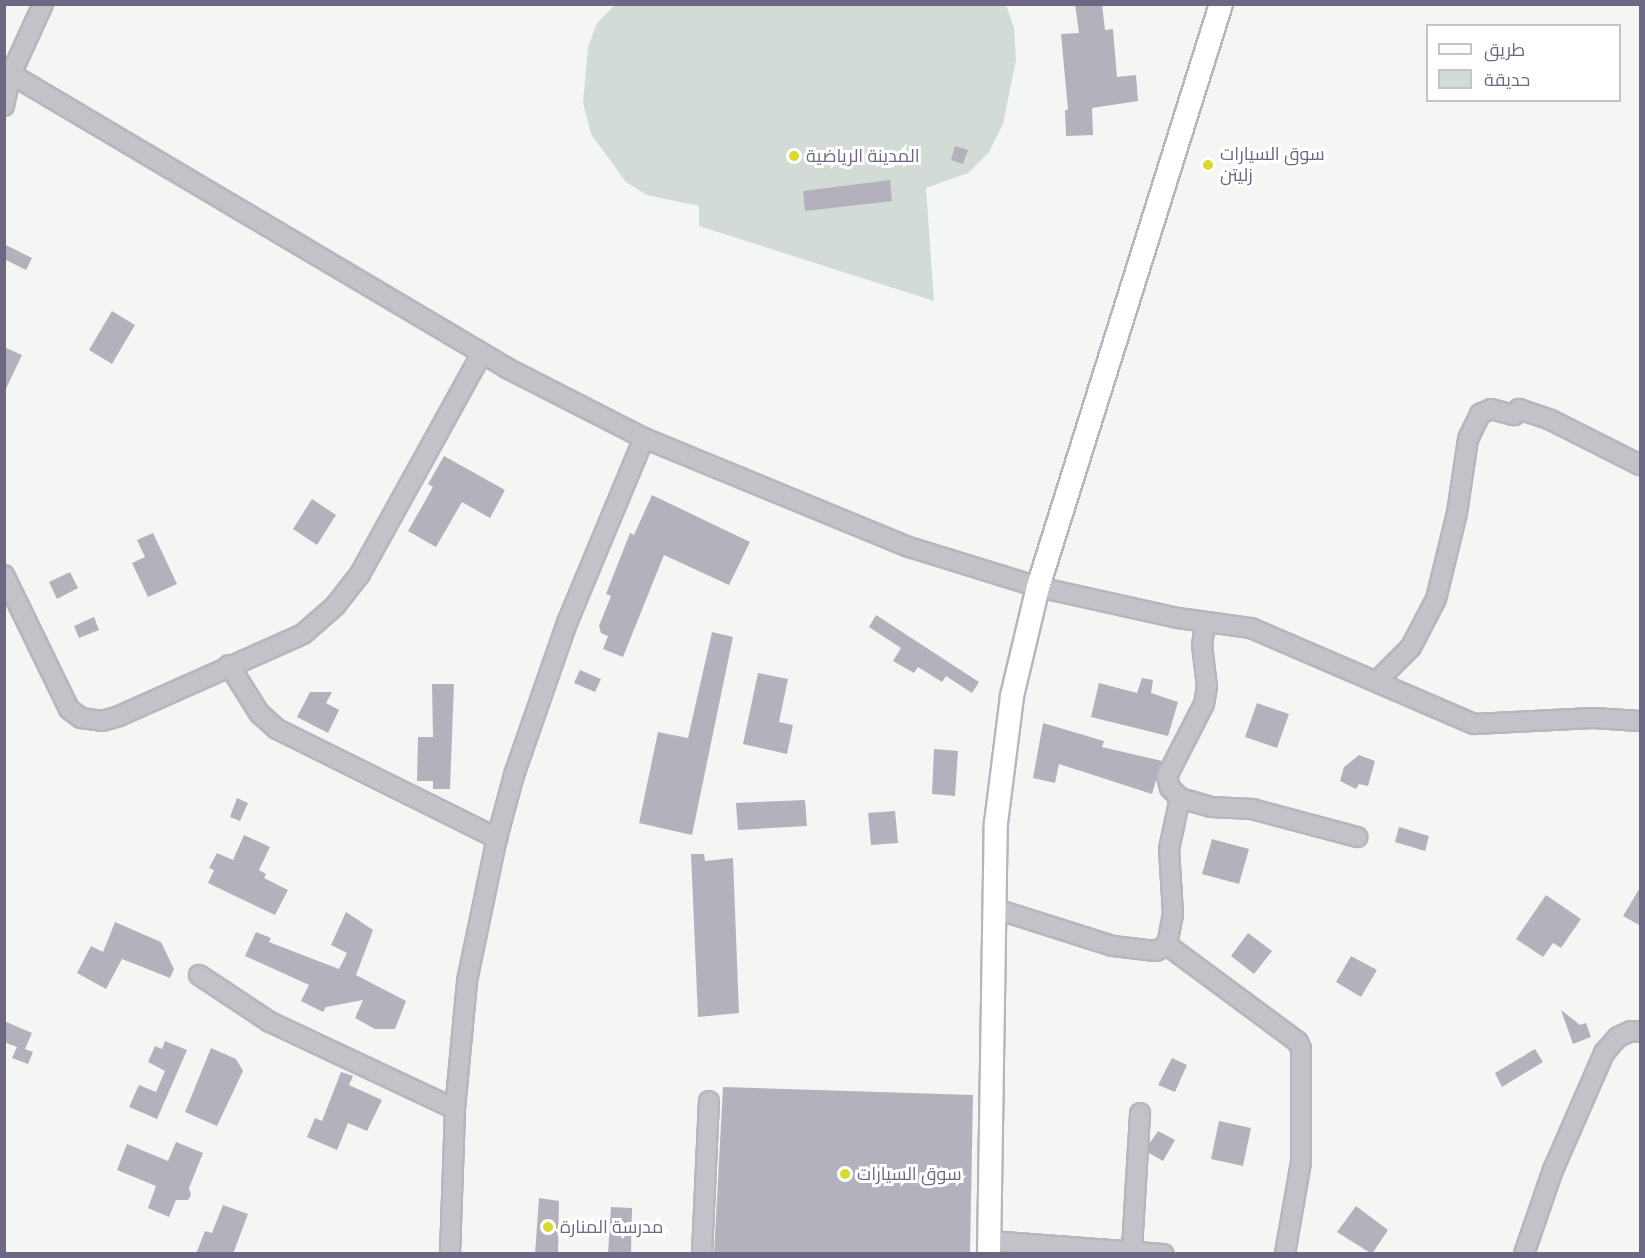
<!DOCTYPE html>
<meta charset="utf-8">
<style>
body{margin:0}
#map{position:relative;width:1645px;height:1258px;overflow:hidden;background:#f4f6f3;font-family:"Fira Sans Condensed",Cairo,sans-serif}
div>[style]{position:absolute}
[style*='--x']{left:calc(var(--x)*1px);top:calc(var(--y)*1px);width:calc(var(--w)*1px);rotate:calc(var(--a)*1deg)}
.green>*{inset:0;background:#d2dbd6}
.building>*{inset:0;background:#b3b2bc}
.roads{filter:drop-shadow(2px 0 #b7b5bd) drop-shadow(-2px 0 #b7b5bd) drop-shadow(0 2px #b7b5bd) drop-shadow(0 -2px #b7b5bd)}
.minor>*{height:18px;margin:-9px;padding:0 9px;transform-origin:9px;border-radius:9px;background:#c4c2c9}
.major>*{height:22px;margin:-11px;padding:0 11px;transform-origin:11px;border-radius:11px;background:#fff}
.dots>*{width:16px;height:16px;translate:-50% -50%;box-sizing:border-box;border:3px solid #fff;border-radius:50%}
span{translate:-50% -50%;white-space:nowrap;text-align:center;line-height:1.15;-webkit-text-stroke:6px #fff;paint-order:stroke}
.poi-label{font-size:18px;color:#6d6783}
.left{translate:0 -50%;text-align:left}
.frame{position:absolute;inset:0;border:6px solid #6d6783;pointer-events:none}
.legend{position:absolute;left:1426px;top:24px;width:195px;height:78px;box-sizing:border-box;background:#fff;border:2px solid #c5c2cd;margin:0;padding:8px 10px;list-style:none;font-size:18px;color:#6d6783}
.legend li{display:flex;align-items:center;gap:12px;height:30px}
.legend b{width:30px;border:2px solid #c5c2cd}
</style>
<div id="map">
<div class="green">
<i style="clip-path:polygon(616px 4px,1006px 5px,1014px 28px,1016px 60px,1003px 124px,989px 152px,968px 173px,926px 188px,934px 301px,699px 226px,699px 206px,647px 195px,626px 182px,591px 134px,583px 103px,588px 47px,597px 23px)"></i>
</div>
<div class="building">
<i style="clip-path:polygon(1075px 4px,1102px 4px,1105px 30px,1113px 29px,1117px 77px,1136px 75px,1138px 101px,1092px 108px,1093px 135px,1066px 136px,1065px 110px,1068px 110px,1061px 34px,1079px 33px)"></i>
<i style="clip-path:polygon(955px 146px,968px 150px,963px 164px,951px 160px)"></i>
<i style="clip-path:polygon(890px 180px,892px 201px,805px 211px,803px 191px)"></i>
<i style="clip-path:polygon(4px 244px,32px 258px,26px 270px,4px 259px)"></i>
<i style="clip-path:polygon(112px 311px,135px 325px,112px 364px,89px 350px)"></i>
<i style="clip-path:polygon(4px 347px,22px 355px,4px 393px)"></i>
<i style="clip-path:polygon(444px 456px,505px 490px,490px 518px,462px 502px,436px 547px,408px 531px,433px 487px,428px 484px)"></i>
<i style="clip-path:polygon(652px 495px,750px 542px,729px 585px,664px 555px,623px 657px,603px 649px,608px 636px,601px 633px,599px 626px,611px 596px,606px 594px,630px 533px,634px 535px)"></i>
<i style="clip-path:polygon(312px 499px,336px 515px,317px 545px,293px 529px)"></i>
<i style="clip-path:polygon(153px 533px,177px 584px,148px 597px,132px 563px,145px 557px,137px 540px)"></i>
<i style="clip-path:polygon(70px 572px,78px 588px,57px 599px,49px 582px)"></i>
<i style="clip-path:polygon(876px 615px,979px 682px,972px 693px,946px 676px,942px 682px,918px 667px,914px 673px,893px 661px,901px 648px,869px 627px)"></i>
<i style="clip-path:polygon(94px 617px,99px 630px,79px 638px,74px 626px)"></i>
<i style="clip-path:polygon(712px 632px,733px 637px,692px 835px,639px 823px,658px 732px,688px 738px)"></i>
<i style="clip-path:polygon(580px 670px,601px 679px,595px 692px,574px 683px)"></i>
<i style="clip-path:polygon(758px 673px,788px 679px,779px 722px,793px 725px,787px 754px,743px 744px)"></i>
<i style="clip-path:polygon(1142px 678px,1153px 680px,1151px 693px,1178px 702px,1168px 736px,1091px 717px,1099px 683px,1137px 693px)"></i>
<i style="clip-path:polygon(432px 684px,454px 684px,450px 789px,433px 789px,433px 781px,417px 781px,418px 737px,433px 737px)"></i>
<i style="clip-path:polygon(310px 692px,332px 692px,326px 703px,339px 710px,328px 733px,297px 717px)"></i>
<i style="clip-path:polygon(1257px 703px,1289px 714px,1277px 748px,1245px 737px)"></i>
<i style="clip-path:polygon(1043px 723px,1104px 741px,1102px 747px,1162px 761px,1152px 794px,1059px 764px,1055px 783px,1033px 778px)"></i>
<i style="clip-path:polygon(934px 749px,958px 751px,955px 796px,932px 794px)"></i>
<i style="clip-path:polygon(1359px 755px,1375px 761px,1368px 786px,1359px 784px,1356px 789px,1340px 781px,1344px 767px)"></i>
<i style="clip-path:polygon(237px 798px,248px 803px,240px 821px,230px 817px)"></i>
<i style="clip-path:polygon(805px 800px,807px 826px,738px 830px,736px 803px)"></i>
<i style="clip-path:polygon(895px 811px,898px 843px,871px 845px,868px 813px)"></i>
<i style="clip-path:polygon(1399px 827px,1429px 836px,1425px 851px,1395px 842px)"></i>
<i style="clip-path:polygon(244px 835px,270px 847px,259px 870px,266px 874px,264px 878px,288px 890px,275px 915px,208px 883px,214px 870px,209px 868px,217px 853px,233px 860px)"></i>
<i style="clip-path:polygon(1212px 839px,1249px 849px,1239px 884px,1202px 874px)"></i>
<i style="clip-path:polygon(691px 854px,704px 854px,705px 861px,733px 858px,739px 1013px,698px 1017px)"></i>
<i style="clip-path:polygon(1641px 886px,1641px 926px,1623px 916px)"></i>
<i style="clip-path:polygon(1546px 895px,1581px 919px,1561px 948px,1553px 943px,1543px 957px,1516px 939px)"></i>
<i style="clip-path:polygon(346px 912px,373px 930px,356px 975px,406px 1001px,395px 1029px,375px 1029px,355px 1018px,363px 1000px,326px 1007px,323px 1012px,301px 1001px,309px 985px,245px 956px,256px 932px,271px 938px,269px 942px,339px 969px,347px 953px,331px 945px)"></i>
<i style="clip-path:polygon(115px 922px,161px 942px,174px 969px,170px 978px,122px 959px,106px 989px,77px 973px,91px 946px,103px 952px)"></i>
<i style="clip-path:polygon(1248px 933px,1272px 951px,1254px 974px,1231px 956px)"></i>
<i style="clip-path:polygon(1351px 956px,1377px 970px,1361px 997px,1336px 982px)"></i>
<i style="clip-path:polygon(1561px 1010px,1580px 1025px,1586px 1023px,1591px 1037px,1573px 1044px)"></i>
<i style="clip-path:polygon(4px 1021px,32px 1033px,25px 1049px,33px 1052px,28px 1064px,12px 1058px,17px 1047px,4px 1042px)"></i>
<i style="clip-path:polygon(165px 1041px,187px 1050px,157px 1119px,129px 1107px,139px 1085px,156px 1092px,165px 1071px,148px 1062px,155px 1046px,162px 1049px)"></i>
<i style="clip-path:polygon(211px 1048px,236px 1059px,243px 1071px,217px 1126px,185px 1112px)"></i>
<i style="clip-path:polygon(1535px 1049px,1543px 1062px,1502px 1087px,1495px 1073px)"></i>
<i style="clip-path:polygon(1172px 1058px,1187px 1065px,1175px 1092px,1158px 1085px)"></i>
<i style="clip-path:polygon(341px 1072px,353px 1076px,349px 1085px,382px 1100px,367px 1131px,348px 1123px,337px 1150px,307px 1137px,315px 1118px,322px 1121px)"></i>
<i style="clip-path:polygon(723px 1087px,973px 1095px,970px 1254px,714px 1254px)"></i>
<i style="clip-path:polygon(1219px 1121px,1251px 1128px,1243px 1166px,1211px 1159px)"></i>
<i style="clip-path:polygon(1158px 1131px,1175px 1140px,1163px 1161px,1149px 1153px,1149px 1144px)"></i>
<i style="clip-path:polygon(176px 1142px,203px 1153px,189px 1188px,191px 1195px,188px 1200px,176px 1200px,169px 1217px,148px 1208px,156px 1186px,117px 1170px,127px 1144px,168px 1161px)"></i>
<i style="clip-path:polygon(539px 1198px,559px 1201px,558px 1254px,535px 1254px)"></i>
<i style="clip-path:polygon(223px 1205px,248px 1214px,233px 1254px,196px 1254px,205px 1231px,212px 1233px)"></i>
<i style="clip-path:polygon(1356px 1206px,1388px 1230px,1372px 1254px,1337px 1232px)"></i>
<i style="clip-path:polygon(611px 1207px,632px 1208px,631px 1254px,608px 1254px)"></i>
</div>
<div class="roads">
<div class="minor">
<i style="--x:4;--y:70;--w:585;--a:30.64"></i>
<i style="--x:507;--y:368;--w:154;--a:27.1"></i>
<i style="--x:644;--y:438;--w:287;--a:22.4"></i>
<i style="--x:909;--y:547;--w:135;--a:17.2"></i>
<i style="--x:1038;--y:587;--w:143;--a:12.5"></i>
<i style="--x:1178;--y:618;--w:74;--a:7.8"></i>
<i style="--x:1251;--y:628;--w:243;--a:23.3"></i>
<i style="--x:1474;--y:724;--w:119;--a:-2.9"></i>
<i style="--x:1593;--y:718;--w:47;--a:3.7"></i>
<i style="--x:4;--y:106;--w:33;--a:-78"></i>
<i style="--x:11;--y:74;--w:77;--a:-65.4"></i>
<i style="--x:4;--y:575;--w:149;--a:64.1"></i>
<i style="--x:69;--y:709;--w:15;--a:37"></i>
<i style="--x:81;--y:718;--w:21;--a:8"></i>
<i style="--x:102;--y:721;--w:18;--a:-16"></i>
<i style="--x:119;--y:716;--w:201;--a:-24"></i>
<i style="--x:303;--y:634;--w:43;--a:-41.2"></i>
<i style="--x:335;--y:606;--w:41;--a:-52"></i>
<i style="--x:360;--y:574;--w:252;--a:-61.1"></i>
<i style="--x:1205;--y:622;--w:23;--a:97"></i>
<i style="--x:1202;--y:645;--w:42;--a:83.2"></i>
<i style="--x:1207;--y:687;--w:17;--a:100"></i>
<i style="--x:1204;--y:704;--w:81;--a:117.2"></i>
<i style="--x:1167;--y:776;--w:12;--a:76"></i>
<i style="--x:1170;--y:788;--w:14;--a:45"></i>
<i style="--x:1180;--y:798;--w:32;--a:16"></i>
<i style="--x:1211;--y:807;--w:41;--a:2.8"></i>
<i style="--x:1252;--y:809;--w:109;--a:14.9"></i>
<i style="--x:229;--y:665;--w:57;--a:58"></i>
<i style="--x:259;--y:713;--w:24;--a:42"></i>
<i style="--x:277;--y:729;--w:246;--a:26.4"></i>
<i style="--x:1377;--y:681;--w:48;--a:-45"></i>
<i style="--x:1411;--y:647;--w:54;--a:-62.5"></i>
<i style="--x:1436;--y:599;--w:89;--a:-76.3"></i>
<i style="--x:1457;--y:513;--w:75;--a:-81.5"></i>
<i style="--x:1468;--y:439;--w:28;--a:-64"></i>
<i style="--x:1480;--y:414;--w:12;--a:-24"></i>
<i style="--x:1491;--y:409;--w:24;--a:15"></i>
<i style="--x:1514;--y:415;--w:8;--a:-50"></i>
<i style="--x:1519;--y:409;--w:34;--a:19"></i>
<i style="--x:1551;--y:420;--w:100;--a:26.8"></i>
<i style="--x:993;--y:908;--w:126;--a:17.6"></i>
<i style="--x:1113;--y:946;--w:43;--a:6.6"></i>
<i style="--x:1156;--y:951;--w:13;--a:-29"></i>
<i style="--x:1167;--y:945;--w:32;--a:-79"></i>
<i style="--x:1173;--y:914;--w:65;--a:-93.5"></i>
<i style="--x:1169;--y:849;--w:52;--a:-77.8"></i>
<i style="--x:1167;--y:945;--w:163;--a:36.5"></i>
<i style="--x:1298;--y:1042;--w:8;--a:67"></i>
<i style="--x:1301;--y:1049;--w:113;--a:90"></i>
<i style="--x:1301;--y:1162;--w:93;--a:99.9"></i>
<i style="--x:199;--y:975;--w:85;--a:33.5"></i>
<i style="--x:270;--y:1022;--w:204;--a:25.2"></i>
<i style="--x:990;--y:1241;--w:174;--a:4.3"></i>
<i style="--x:1132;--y:1249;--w:136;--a:-86.6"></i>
<i style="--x:450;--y:1254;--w:145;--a:-88"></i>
<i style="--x:455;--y:1109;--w:129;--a:-84.6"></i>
<i style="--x:467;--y:981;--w:146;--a:-78.2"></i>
<i style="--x:497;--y:838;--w:65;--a:-74.9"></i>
<i style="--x:514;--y:775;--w:161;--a:-70.8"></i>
<i style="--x:567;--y:623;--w:200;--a:-67.4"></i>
<i style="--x:702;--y:1254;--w:153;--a:-87.4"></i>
<i style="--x:1524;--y:1254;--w:89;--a:-71"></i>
<i style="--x:1553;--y:1170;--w:128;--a:-66.4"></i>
<i style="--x:1604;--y:1053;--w:21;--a:-49"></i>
<i style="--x:1618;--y:1037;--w:14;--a:-25"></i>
<i style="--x:1631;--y:1031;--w:9;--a:6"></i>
</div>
<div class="major">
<i style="--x:989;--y:1254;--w:431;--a:-89.1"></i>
<i style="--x:996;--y:823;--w:128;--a:-82.8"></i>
<i style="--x:1012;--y:696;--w:112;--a:-76.6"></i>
<i style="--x:1038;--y:587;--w:611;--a:-72.57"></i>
</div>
</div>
<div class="dots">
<i style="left:794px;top:156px;background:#d8db2e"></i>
<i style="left:1208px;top:165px;background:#d8db2e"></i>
<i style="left:845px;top:1174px;background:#d8db2e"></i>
<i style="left:548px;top:1227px;background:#d8db2e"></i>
</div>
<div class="poi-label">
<span class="left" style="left:1220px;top:165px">سوق السيارات<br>زليتن</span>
<span class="left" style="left:806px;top:156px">المدينة الرياضية</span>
<span class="left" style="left:857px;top:1174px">سوق السيارات</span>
<span class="left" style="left:560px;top:1227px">مدرسة المنارة</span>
</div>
<div class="frame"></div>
<ul class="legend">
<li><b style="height:8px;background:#fff"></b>طريق</li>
<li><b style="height:16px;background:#d2dbd6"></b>حديقة</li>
</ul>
</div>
